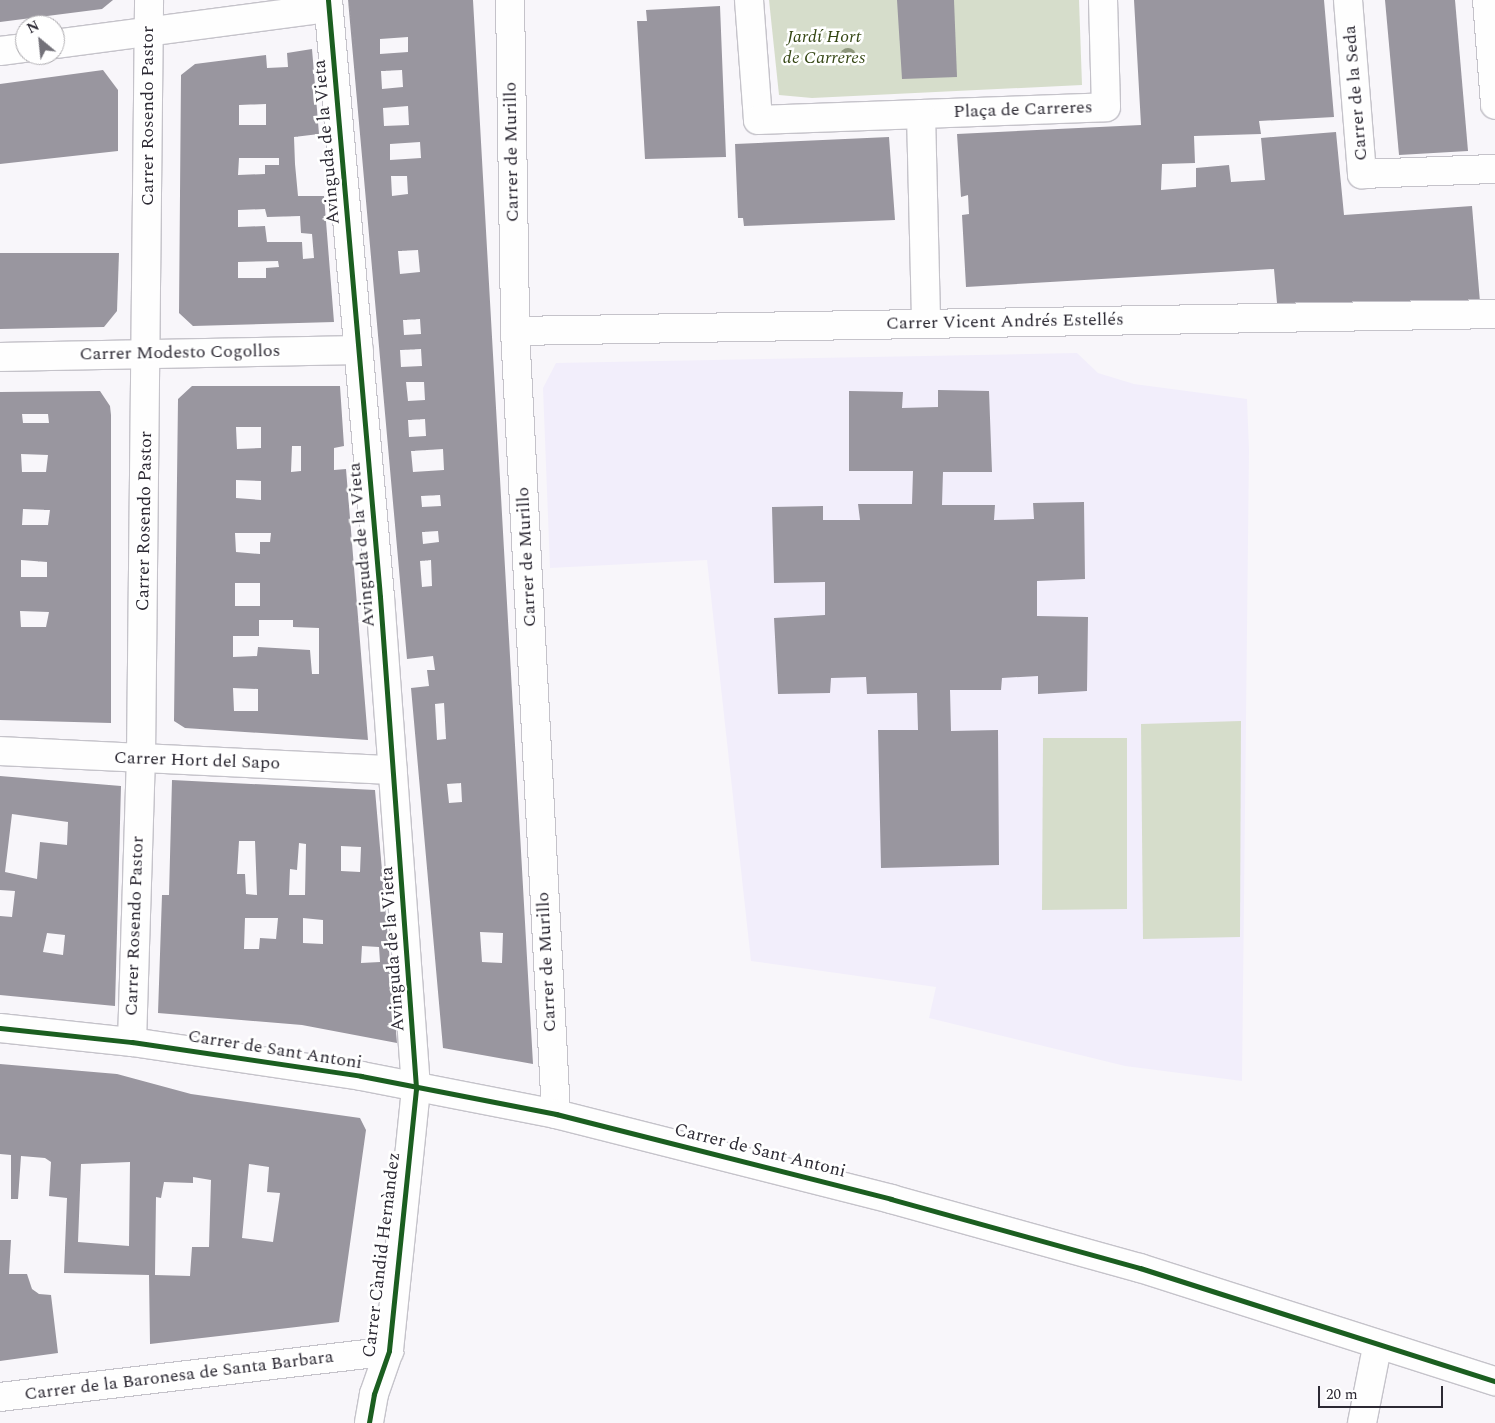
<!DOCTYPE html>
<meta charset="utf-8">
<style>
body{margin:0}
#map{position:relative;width:1495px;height:1423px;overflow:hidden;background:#f8f6fa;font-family:Spectral,serif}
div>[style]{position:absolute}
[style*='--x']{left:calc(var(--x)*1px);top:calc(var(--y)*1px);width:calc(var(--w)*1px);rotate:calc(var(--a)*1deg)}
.built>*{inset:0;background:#f2eefb}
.green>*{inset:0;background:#d6ddcb}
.building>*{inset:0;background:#99969f}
.roads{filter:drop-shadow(1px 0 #c5c3ca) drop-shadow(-1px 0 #c5c3ca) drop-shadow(0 1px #c5c3ca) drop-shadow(0 -1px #c5c3ca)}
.minor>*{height:28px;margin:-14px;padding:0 14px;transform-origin:14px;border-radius:14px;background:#fefefe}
.tertiary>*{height:28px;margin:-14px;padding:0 14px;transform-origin:14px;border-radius:14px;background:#fefefe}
.cycleway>*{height:5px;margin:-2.5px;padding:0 2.5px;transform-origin:2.5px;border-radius:2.5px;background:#1b5e20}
.trees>*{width:16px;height:16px;margin:-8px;border-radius:50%;background:#8d967c}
span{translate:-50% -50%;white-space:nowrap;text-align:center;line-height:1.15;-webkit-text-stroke:5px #fff;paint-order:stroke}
.park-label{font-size:18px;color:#354714;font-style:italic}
.street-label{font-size:18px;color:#2c2933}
.north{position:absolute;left:15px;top:15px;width:50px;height:50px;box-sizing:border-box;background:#fff;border:1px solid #aba9ad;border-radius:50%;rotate:332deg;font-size:14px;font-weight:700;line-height:20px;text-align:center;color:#2c2933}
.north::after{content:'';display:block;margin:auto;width:18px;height:22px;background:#737179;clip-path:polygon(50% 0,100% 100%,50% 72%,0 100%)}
.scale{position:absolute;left:1318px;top:1386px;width:125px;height:22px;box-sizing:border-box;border:2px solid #2c2933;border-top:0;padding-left:6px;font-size:15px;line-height:18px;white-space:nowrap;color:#2c2933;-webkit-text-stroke:4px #fff;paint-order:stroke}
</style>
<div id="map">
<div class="built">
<i style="clip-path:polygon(1077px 353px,1098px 373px,1134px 384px,1247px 399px,1249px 450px,1242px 1081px,1125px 1066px,929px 1018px,936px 987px,751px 961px,707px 560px,550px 568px,543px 388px,556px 363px)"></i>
</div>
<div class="green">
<i style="clip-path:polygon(769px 0,1079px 0,1082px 85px,812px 98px,779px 95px)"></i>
<i style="clip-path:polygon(1241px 721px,1240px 937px,1143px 939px,1141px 724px)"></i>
<i style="clip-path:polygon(1043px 738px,1127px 738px,1127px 909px,1042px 910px)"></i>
</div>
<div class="building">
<i style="clip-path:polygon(0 0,113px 0,102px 9px,0 22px)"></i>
<i style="clip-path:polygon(evenodd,348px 0,473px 0,533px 1064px,443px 1048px,411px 688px,429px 686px,427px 670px,435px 670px,433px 656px,407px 659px,348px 0,408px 37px,408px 52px,380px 54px,380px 39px,408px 37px,348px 0,402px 70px,403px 87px,382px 89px,381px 71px,402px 70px,348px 0,408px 106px,409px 125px,384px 126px,383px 108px,408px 106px,348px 0,420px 142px,421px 158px,390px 160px,390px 144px,420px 142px,348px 0,391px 176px,407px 176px,408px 194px,392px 196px,391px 176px,348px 0,418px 250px,420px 272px,400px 274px,398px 251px,418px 250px,348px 0,420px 319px,421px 334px,404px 335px,403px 320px,420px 319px,348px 0,421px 349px,422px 366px,401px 367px,400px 350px,421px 349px,348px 0,406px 382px,424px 382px,425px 400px,408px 401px,406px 382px,348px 0,425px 419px,426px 436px,409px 437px,408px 420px,425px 419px,348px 0,443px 449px,444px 470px,413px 472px,411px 451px,443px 449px,348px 0,440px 495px,441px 506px,422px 507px,421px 496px,440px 495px,348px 0,438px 531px,439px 542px,423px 544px,422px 532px,438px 531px,348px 0,431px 560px,432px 586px,422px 587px,420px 561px,431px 560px,348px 0,444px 703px,446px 739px,437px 740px,435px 704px,444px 703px,348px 0,461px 783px,462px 802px,449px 803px,447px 784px,461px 783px,348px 0,480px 932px,503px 933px,502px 963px,482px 962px,480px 932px)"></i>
<i style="clip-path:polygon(897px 0,954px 0,957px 77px,902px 79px)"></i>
<i style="clip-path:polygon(1134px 0,1324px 0,1334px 117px,1259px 121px,1261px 134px,1194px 136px,1195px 163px,1162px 164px,1161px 190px,1196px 187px,1196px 168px,1229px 165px,1231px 182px,1265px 180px,1261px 138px,1336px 132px,1344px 215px,1472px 206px,1480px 302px,1277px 303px,1274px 269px,966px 287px,962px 215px,969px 214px,968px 195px,961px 197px,957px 134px,1141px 125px)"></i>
<i style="clip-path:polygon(1385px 0,1455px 0,1468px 151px,1399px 155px)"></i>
<i style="clip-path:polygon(720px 6px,726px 157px,645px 159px,637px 21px,647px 21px,646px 10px)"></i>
<i style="clip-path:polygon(evenodd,312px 49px,319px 134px,294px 137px,295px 164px,298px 196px,324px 196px,334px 322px,193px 326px,179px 313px,181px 75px,195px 64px,266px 55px,267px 68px,288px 67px,287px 53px,312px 49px,266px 104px,266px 125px,239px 125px,239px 105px,266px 104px,312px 49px,239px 158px,279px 158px,279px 165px,265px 165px,265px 174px,238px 175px,239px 158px,312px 49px,265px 209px,267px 217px,300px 216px,301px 233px,312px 234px,314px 258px,303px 259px,302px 242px,267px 242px,265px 226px,238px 227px,238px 210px,265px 209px,312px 49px,278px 261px,279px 267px,266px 268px,266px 278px,238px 278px,238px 262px,278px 261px)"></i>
<i style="clip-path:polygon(103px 70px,118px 90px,118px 151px,0 164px,0 84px)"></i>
<i style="clip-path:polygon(889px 137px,895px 220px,744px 226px,743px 218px,738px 218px,735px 144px)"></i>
<i style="clip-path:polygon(0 253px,119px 253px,117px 311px,104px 327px,0 329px)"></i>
<i style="clip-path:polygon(evenodd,192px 386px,340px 386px,344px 446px,334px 448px,334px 470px,346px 469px,368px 740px,185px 728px,174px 721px,178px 399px,192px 386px,236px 427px,261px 427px,261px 448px,237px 449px,236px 427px,192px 386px,292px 446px,301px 446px,301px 471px,291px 472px,292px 446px,192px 386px,236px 480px,261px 481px,261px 500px,236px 498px,236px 480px,192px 386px,235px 533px,271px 533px,270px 542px,260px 542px,260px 554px,236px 552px,235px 533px,192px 386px,235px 583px,260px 583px,260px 606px,235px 606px,235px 583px,192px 386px,259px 620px,293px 620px,293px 627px,319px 628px,319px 674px,312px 674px,310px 650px,258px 647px,257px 656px,233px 657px,233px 636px,259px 636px,259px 620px,192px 386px,233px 688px,258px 689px,258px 711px,234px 711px,233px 688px)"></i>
<i style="clip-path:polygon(938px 390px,989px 391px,992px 472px,943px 472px,942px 505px,995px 505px,994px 520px,1034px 519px,1033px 503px,1084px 502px,1085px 579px,1037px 581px,1037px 616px,1088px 617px,1087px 691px,1038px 694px,1038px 676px,1002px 678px,1001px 690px,950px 690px,951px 731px,998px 730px,999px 865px,881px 868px,878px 730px,918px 730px,917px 693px,867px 694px,866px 677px,831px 678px,830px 693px,778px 694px,774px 618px,825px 615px,825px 582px,774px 583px,772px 507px,823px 506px,823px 520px,860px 520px,858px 504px,912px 504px,913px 471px,849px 471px,849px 391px,903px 392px,902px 408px,938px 407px)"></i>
<i style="clip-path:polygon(evenodd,100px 391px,110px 406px,111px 415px,111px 723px,0 720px,0 392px,100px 391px,22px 414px,48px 414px,49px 423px,23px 423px,22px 414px,100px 391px,21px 454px,48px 455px,46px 472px,22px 472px,21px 454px,100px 391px,23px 509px,50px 510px,48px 525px,22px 525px,23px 509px,100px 391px,21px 560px,47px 562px,47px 577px,21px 577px,21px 560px,100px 391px,20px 611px,49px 612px,46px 627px,21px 627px,20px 611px)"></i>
<i style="clip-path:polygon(evenodd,0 776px,121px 786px,115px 1006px,0 995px,0 916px,12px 917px,15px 891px,0 890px,0 776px,12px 814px,68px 822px,67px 845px,40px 842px,37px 879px,5px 872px,12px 814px,0 776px,47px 933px,65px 935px,63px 955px,43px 952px,47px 933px)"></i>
<i style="clip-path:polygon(evenodd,172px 780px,375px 790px,397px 1043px,302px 1025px,158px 1013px,162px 895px,169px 895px,172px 780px,239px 841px,255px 841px,257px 895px,246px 894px,245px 874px,237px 874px,239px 841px,172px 780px,299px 843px,306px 844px,305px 895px,289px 895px,290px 869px,297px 870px,299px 843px,172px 780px,341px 846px,361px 847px,360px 872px,341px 871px,341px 846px,172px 780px,245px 918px,278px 918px,276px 939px,260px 938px,259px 949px,244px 949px,245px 918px,172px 780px,303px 918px,323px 920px,323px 944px,303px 943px,303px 918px,172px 780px,362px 946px,379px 947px,380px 962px,361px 963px,362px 946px)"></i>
<i style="clip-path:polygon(evenodd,0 1064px,117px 1074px,191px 1094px,360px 1118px,366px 1130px,339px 1322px,150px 1344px,149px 1275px,64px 1273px,67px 1198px,49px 1196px,51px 1162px,45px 1158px,21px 1156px,18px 1199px,11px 1199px,11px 1155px,0 1154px,0 1064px,130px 1162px,129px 1246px,78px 1242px,81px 1164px,130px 1162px,0 1064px,249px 1164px,269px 1167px,267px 1192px,280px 1193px,273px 1242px,242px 1238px,249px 1164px,0 1064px,193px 1177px,211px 1180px,209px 1247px,192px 1247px,190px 1276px,155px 1275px,156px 1197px,161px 1198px,164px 1182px,193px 1183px,193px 1177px)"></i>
<i style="clip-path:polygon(0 1240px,11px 1240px,9px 1274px,27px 1274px,32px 1289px,39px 1294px,51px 1295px,58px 1353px,0 1361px)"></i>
</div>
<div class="roads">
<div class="minor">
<i style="--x:328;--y:0;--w:599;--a:85.02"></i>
<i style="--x:380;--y:597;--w:493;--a:85.8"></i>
<i style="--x:416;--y:1089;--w:263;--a:95.9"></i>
<i style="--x:389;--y:1351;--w:46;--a:109.2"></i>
<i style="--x:374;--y:1394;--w:29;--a:100"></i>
<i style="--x:510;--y:0;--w:331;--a:89.1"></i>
<i style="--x:515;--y:331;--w:784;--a:87"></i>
<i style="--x:749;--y:0;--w:120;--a:85.7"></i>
<i style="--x:758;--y:120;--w:348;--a:-2.1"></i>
<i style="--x:1106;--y:107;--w:107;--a:-91.6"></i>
<i style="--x:1348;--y:0;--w:175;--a:85.4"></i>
<i style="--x:1362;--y:174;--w:133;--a:-2.2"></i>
<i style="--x:1487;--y:0;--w:105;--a:85.6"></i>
<i style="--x:55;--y:44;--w:276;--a:-7.5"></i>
<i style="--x:0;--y:51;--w:25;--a:-7"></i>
<i style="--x:921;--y:114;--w:210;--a:88.6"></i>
<i style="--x:515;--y:331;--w:980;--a:-0.99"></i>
<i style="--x:0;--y:357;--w:359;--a:-1.1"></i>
<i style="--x:0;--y:751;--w:393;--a:2.8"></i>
<i style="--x:132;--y:1042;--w:285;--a:-88.2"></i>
<i style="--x:141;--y:757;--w:757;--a:-89.39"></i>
<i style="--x:0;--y:1397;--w:392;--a:-6.7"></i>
<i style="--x:1362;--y:1423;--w:77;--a:-78.8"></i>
</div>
<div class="tertiary">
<i style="--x:0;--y:1028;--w:133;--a:6.1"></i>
<i style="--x:132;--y:1042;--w:232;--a:8.4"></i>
<i style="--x:361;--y:1076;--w:199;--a:11"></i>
<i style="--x:556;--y:1114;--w:346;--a:14.2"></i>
<i style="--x:891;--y:1199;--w:258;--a:15.5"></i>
<i style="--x:1140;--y:1268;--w:373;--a:17.7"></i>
</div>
</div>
<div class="cycleway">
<i style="--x:328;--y:0;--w:599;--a:85.02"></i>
<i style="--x:380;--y:597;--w:493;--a:85.8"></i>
<i style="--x:416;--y:1089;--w:263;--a:95.9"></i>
<i style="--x:389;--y:1351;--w:46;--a:109.2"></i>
<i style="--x:374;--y:1394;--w:29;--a:100"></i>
<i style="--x:0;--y:1028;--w:133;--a:6.1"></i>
<i style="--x:132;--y:1042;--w:232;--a:8.4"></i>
<i style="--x:361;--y:1076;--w:199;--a:11"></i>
<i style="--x:556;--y:1114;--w:346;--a:14.2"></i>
<i style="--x:891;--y:1199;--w:258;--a:15.5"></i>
<i style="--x:1140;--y:1268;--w:373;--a:17.7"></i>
</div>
<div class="trees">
<i style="left:848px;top:56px"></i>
</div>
<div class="park-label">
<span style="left:824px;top:48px">Jardí Hort<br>de Carreres</span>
</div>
<div class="street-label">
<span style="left:1356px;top:93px;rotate:-95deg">Carrer de la Seda</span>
<span style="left:1023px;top:110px;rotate:-2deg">Plaça de Carreres</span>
<span style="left:148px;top:116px;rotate:-90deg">Carrer Rosendo Pastor</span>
<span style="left:327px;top:142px;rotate:-95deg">Avinguda de la Vieta</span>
<span style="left:512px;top:152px;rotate:-91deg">Carrer de Murillo</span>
<span style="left:1005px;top:322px;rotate:-1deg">Carrer Vicent Andrés Estellés</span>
<span style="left:180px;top:353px;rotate:-1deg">Carrer Modesto Cogollos</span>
<span style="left:145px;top:521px;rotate:-89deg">Carrer Rosendo Pastor</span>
<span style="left:362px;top:545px;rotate:-95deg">Avinguda de la Vieta</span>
<span style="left:527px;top:557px;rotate:-93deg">Carrer de Murillo</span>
<span style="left:197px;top:761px;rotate:2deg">Carrer Hort del Sapo</span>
<span style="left:135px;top:926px;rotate:-88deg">Carrer Rosendo Pastor</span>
<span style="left:393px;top:949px;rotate:-94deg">Avinguda de la Vieta</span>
<span style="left:547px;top:962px;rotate:-93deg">Carrer de Murillo</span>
<span style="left:275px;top:1050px;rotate:9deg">Carrer de Sant Antoni</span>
<span style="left:760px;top:1151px;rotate:14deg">Carrer de Sant Antoni</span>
<span style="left:382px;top:1255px;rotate:-83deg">Carrer Càndid Hernàndez</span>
<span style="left:179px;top:1376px;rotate:-7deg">Carrer de la Baronesa de Santa Barbara</span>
</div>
<div class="north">N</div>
<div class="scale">20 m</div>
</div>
